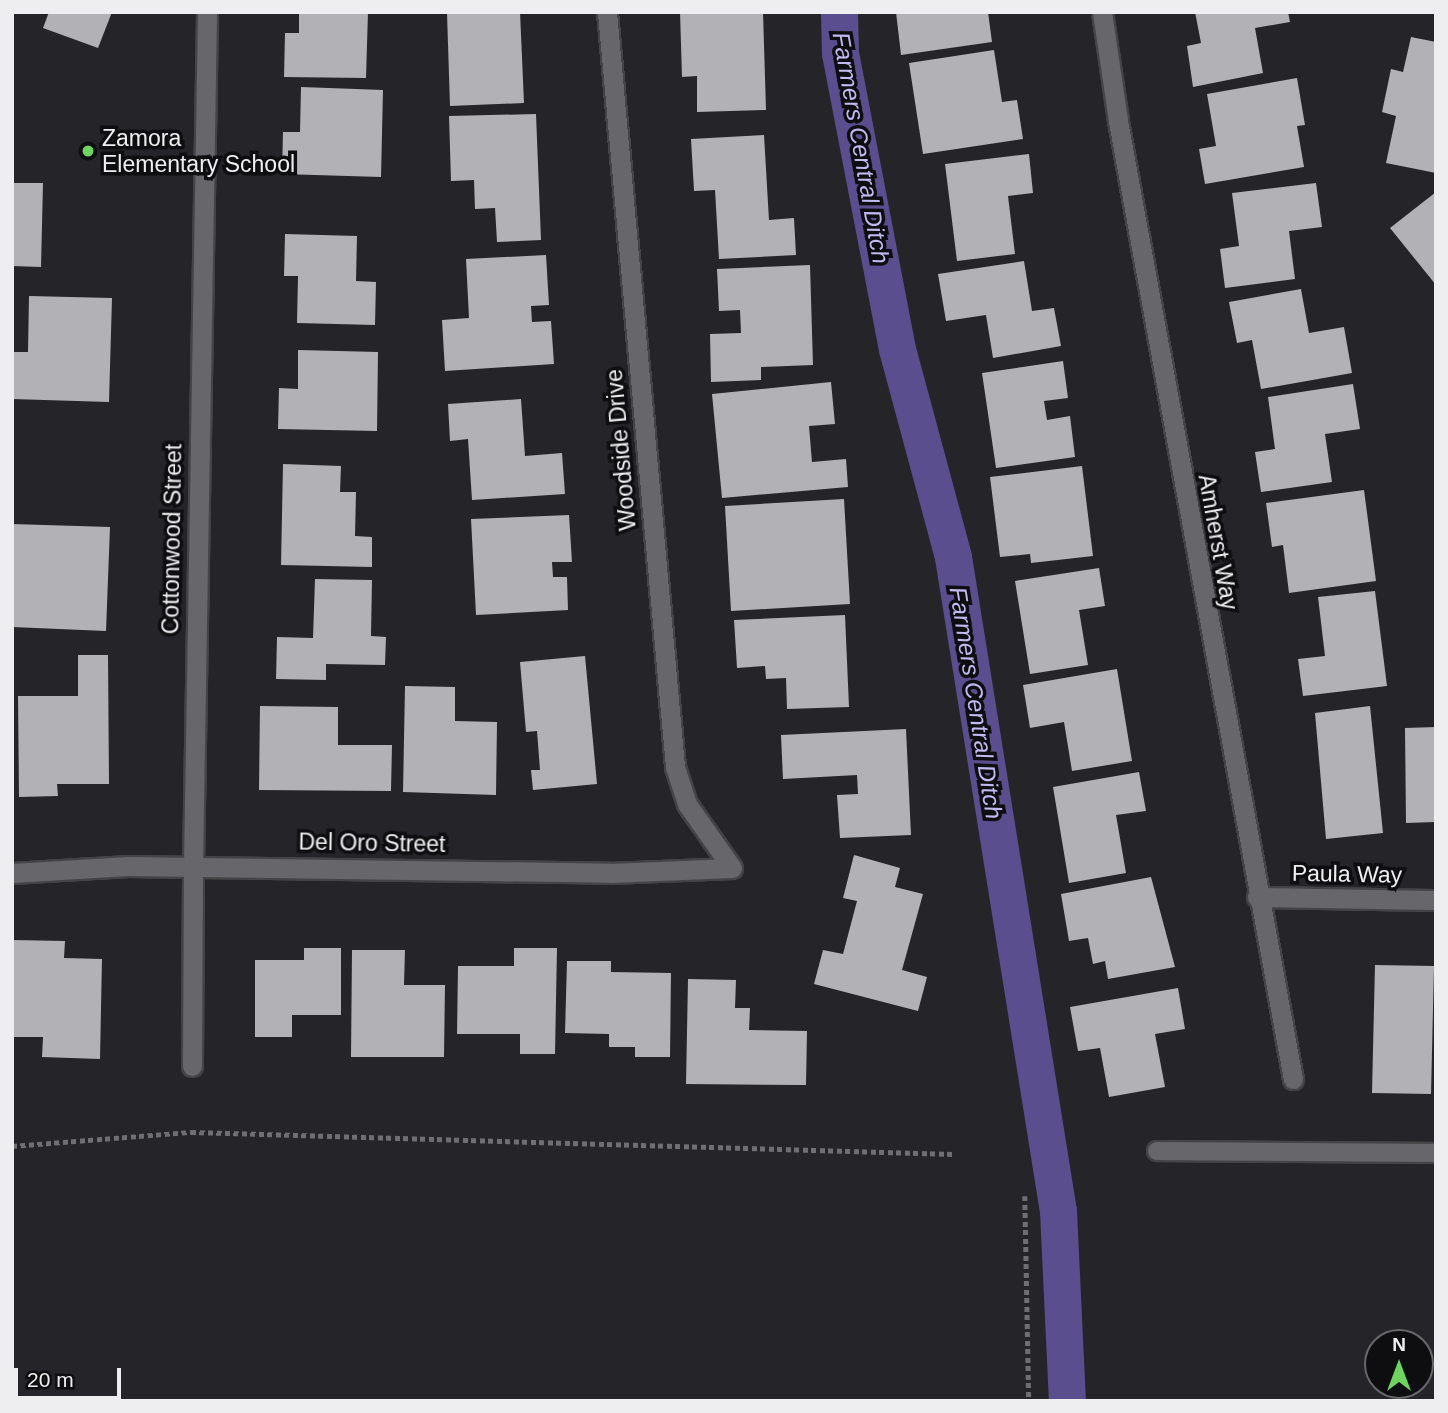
<!DOCTYPE html>
<style>
body{margin:0}
#map{position:relative;width:1448px;height:1413px;overflow:hidden;background:#252529;font-family:Helvetica,sans-serif}
div>[style]{position:absolute}
[style*='--x']{left:calc(var(--x)*1px);top:calc(var(--y)*1px);width:calc(var(--w)*1px);rotate:calc(var(--a)*1deg)}
.canal>*{height:37px;margin:-18.5px;padding:0 18.5px;transform-origin:18.5px;border-radius:18.5px;background:#5a4e8e}
.building>*{inset:0;background:#b2b1b6}
.path>*{height:4.5px;margin-top:-2.25px;transform-origin:0;background:repeating-linear-gradient(90deg,#6f6f72 0 5px,transparent 0 8.5px)}
.roads{filter:drop-shadow(2px 0 #444447) drop-shadow(-2px 0 #444447) drop-shadow(0 2px #444447) drop-shadow(0 -2px #444447)}
.service>*{height:18px;margin:-9px;padding:0 9px;transform-origin:9px;border-radius:9px;background:#67666b}
.minor>*{height:19px;margin:-9.5px;padding:0 9.5px;transform-origin:9.5px;border-radius:9.5px;background:#67666b}
.tertiary>*{height:19px;margin:-9.5px;padding:0 9.5px;transform-origin:9.5px;border-radius:9.5px;background:#67666b}
.dots>*{width:19px;height:19px;translate:-50% -50%;box-sizing:border-box;border:4px solid #0e0e10;border-radius:50%}
span{translate:-50% -50%;white-space:nowrap;text-align:center;line-height:1.15;-webkit-text-stroke:7px #0e0e10;paint-order:stroke}
.poi-label{font-size:23px;color:#eeeef1}
.left{translate:0 -50%;text-align:left}
.street-label{font-size:23px;color:#eeeef1}
.water-label{font-size:24px;color:#c1b9f2;font-style:italic}
.frame{position:absolute;inset:0;border:14px solid #eeeef1;pointer-events:none}
.north{position:absolute;left:1364px;top:1329px;width:70px;height:70px;box-sizing:border-box;background:#0e0e10;border:2px solid #68686a;border-radius:50%;rotate:0deg;font-size:19px;font-weight:700;line-height:28px;text-align:center;color:#eeeef1}
.north::after{content:'';display:block;margin:auto;width:24px;height:32px;background:#6fd360;clip-path:polygon(50% 0,100% 100%,50% 72%,0 100%)}
.scale{position:absolute;left:14px;top:1368px;width:107px;height:32px;box-sizing:border-box;border:4px solid #eeeef1;border-top:0;padding-left:9px;font-size:21px;line-height:24px;white-space:nowrap;color:#eeeef1;-webkit-text-stroke:5px #0e0e10;paint-order:stroke}
</style>
<div id="map">
<div class="canal">
<i style="--x:839;--y:12;--w:41;--a:88.6"></i>
<i style="--x:840;--y:53;--w:301;--a:79.1"></i>
<i style="--x:897;--y:349;--w:215;--a:74.9"></i>
<i style="--x:953;--y:557;--w:662;--a:80.88"></i>
<i style="--x:1058;--y:1211;--w:190;--a:87.3"></i>
</div>
<div class="building">
<i style="clip-path:polygon(49px 12px,112px 12px,98px 48px,43px 28px)"></i>
<i style="clip-path:polygon(299px 12px,368px 12px,366px 78px,284px 77px,285px 33px,299px 33px)"></i>
<i style="clip-path:polygon(520px 12px,524px 103px,450px 106px,447px 13px)"></i>
<i style="clip-path:polygon(680px 12px,763px 12px,766px 110px,697px 112px,697px 76px,682px 77px)"></i>
<i style="clip-path:polygon(896px 12px,988px 12px,992px 42px,901px 55px)"></i>
<i style="clip-path:polygon(1195px 12px,1288px 12px,1290px 22px,1255px 28px,1263px 73px,1193px 87px,1187px 46px,1201px 43px)"></i>
<i style="clip-path:polygon(1411px 37px,1436px 42px,1436px 173px,1386px 163px,1396px 116px,1382px 112px,1391px 69px,1403px 72px)"></i>
<i style="clip-path:polygon(994px 50px,1002px 102px,1017px 100px,1023px 139px,923px 154px,909px 63px)"></i>
<i style="clip-path:polygon(1297px 78px,1305px 125px,1297px 126px,1304px 167px,1205px 184px,1199px 149px,1216px 146px,1207px 94px)"></i>
<i style="clip-path:polygon(301px 87px,383px 90px,381px 177px,282px 174px,283px 132px,300px 132px)"></i>
<i style="clip-path:polygon(536px 114px,541px 240px,497px 242px,495px 208px,475px 209px,474px 180px,451px 181px,449px 116px)"></i>
<i style="clip-path:polygon(764px 135px,769px 220px,794px 218px,796px 255px,719px 259px,715px 190px,694px 191px,691px 139px)"></i>
<i style="clip-path:polygon(1029px 154px,1033px 193px,1008px 196px,1015px 254px,957px 261px,945px 164px)"></i>
<i style="clip-path:polygon(12px 183px,43px 183px,41px 267px,12px 266px)"></i>
<i style="clip-path:polygon(1316px 183px,1322px 227px,1289px 231px,1295px 279px,1225px 288px,1220px 249px,1239px 246px,1232px 193px)"></i>
<i style="clip-path:polygon(1436px 192px,1436px 285px,1390px 228px)"></i>
<i style="clip-path:polygon(285px 234px,357px 236px,356px 281px,376px 282px,375px 325px,297px 323px,298px 276px,284px 276px)"></i>
<i style="clip-path:polygon(546px 255px,549px 305px,531px 306px,532px 322px,551px 321px,554px 364px,445px 371px,442px 320px,469px 318px,466px 259px)"></i>
<i style="clip-path:polygon(1024px 261px,1032px 311px,1054px 308px,1061px 346px,993px 358px,986px 315px,946px 321px,938px 274px)"></i>
<i style="clip-path:polygon(810px 265px,813px 365px,761px 367px,761px 380px,711px 382px,710px 334px,741px 333px,740px 310px,719px 311px,717px 269px)"></i>
<i style="clip-path:polygon(1301px 289px,1309px 333px,1344px 327px,1352px 373px,1261px 389px,1252px 340px,1237px 343px,1229px 302px)"></i>
<i style="clip-path:polygon(29px 296px,112px 298px,109px 402px,12px 399px,12px 352px,28px 352px)"></i>
<i style="clip-path:polygon(298px 350px,378px 352px,377px 431px,278px 429px,279px 388px,298px 389px)"></i>
<i style="clip-path:polygon(1063px 361px,1068px 398px,1044px 401px,1047px 420px,1070px 416px,1075px 457px,996px 468px,982px 373px)"></i>
<i style="clip-path:polygon(831px 382px,835px 424px,809px 426px,812px 462px,846px 459px,848px 487px,722px 498px,712px 394px)"></i>
<i style="clip-path:polygon(1353px 384px,1360px 429px,1325px 434px,1332px 482px,1261px 492px,1255px 452px,1275px 449px,1268px 397px)"></i>
<i style="clip-path:polygon(521px 399px,525px 456px,562px 453px,565px 494px,472px 500px,468px 439px,450px 441px,448px 404px)"></i>
<i style="clip-path:polygon(283px 464px,341px 466px,340px 492px,356px 492px,355px 536px,372px 537px,372px 567px,281px 565px)"></i>
<i style="clip-path:polygon(1082px 466px,1093px 556px,1031px 563px,1030px 554px,1000px 557px,990px 477px)"></i>
<i style="clip-path:polygon(1364px 490px,1376px 581px,1289px 593px,1283px 545px,1272px 547px,1266px 503px)"></i>
<i style="clip-path:polygon(844px 499px,850px 604px,731px 611px,725px 506px)"></i>
<i style="clip-path:polygon(569px 515px,572px 562px,552px 562px,553px 577px,567px 577px,568px 610px,476px 615px,471px 519px)"></i>
<i style="clip-path:polygon(12px 524px,110px 527px,106px 631px,12px 627px)"></i>
<i style="clip-path:polygon(1099px 568px,1105px 606px,1079px 610px,1088px 665px,1030px 674px,1015px 581px)"></i>
<i style="clip-path:polygon(315px 579px,372px 580px,371px 636px,386px 637px,385px 665px,326px 664px,326px 680px,276px 679px,277px 637px,313px 638px)"></i>
<i style="clip-path:polygon(1375px 591px,1387px 686px,1303px 696px,1298px 659px,1325px 656px,1318px 597px)"></i>
<i style="clip-path:polygon(845px 615px,849px 707px,787px 709px,786px 678px,766px 679px,765px 666px,737px 668px,734px 620px)"></i>
<i style="clip-path:polygon(78px 655px,108px 655px,109px 784px,57px 784px,58px 796px,19px 797px,18px 696px,78px 696px)"></i>
<i style="clip-path:polygon(585px 656px,597px 784px,533px 790px,531px 770px,540px 770px,537px 731px,526px 732px,520px 662px)"></i>
<i style="clip-path:polygon(1117px 669px,1132px 761px,1072px 771px,1064px 722px,1030px 728px,1023px 685px)"></i>
<i style="clip-path:polygon(405px 686px,455px 687px,455px 721px,497px 722px,496px 795px,403px 792px)"></i>
<i style="clip-path:polygon(260px 706px,338px 707px,338px 745px,392px 745px,391px 791px,259px 790px)"></i>
<i style="clip-path:polygon(1370px 706px,1383px 833px,1326px 839px,1315px 713px)"></i>
<i style="clip-path:polygon(1436px 727px,1436px 822px,1406px 823px,1405px 728px)"></i>
<i style="clip-path:polygon(906px 729px,911px 835px,840px 838px,837px 795px,858px 794px,857px 775px,783px 779px,781px 735px)"></i>
<i style="clip-path:polygon(1139px 772px,1146px 811px,1116px 815px,1126px 873px,1069px 883px,1053px 787px)"></i>
<i style="clip-path:polygon(854px 855px,900px 868px,895px 887px,923px 894px,902px 970px,927px 977px,918px 1011px,814px 984px,823px 950px,843px 954px,857px 901px,843px 898px)"></i>
<i style="clip-path:polygon(1151px 877px,1175px 967px,1108px 979px,1105px 961px,1093px 964px,1088px 938px,1069px 941px,1061px 894px)"></i>
<i style="clip-path:polygon(12px 940px,65px 941px,64px 958px,102px 959px,100px 1059px,42px 1057px,43px 1037px,12px 1037px)"></i>
<i style="clip-path:polygon(304px 948px,341px 948px,341px 1015px,292px 1015px,292px 1037px,255px 1037px,255px 960px,304px 960px)"></i>
<i style="clip-path:polygon(514px 948px,557px 948px,555px 1054px,520px 1054px,520px 1034px,457px 1034px,458px 966px,514px 966px)"></i>
<i style="clip-path:polygon(352px 950px,405px 950px,404px 985px,445px 985px,444px 1057px,351px 1057px)"></i>
<i style="clip-path:polygon(567px 961px,611px 961px,611px 972px,671px 973px,670px 1057px,635px 1057px,635px 1047px,609px 1047px,609px 1034px,565px 1033px)"></i>
<i style="clip-path:polygon(1375px 965px,1434px 966px,1431px 1094px,1372px 1093px)"></i>
<i style="clip-path:polygon(688px 979px,736px 980px,735px 1008px,750px 1008px,749px 1030px,807px 1031px,806px 1085px,686px 1084px)"></i>
<i style="clip-path:polygon(1178px 988px,1185px 1029px,1155px 1034px,1165px 1087px,1109px 1097px,1100px 1048px,1078px 1051px,1070px 1007px)"></i>
</div>
<div class="path">
<i style="--x:12;--y:1146;--w:180;--a:-4.5"></i>
<i style="--x:191;--y:1132;--w:762;--a:1.65"></i>
<i style="--x:1025;--y:1196;--w:205;--a:88.9"></i>
</div>
<div class="roads">
<div class="service">
<i style="--x:1157;--y:1151;--w:279;--a:0.4"></i>
</div>
<div class="minor">
<i style="--x:607;--y:12;--w:758;--a:84.85"></i>
<i style="--x:675;--y:767;--w:39;--a:72"></i>
<i style="--x:687;--y:804;--w:78;--a:54.9"></i>
<i style="--x:1102;--y:12;--w:110;--a:81.6"></i>
<i style="--x:1118;--y:121;--w:974;--a:79.65"></i>
<i style="--x:12;--y:873;--w:116;--a:-3.5"></i>
<i style="--x:128;--y:866;--w:482;--a:0.8"></i>
<i style="--x:610;--y:873;--w:122;--a:-2.3"></i>
<i style="--x:1257;--y:897;--w:179;--a:1"></i>
<i style="--x:192;--y:1066;--w:199;--a:-89.7"></i>
</div>
<div class="tertiary">
<i style="--x:193;--y:867;--w:855;--a:-89.06"></i>
</div>
</div>
<div class="dots">
<i style="left:88px;top:151px;background:#6fd360"></i>
</div>
<div class="poi-label">
<span class="left" style="left:102px;top:151px">Zamora<br>Elementary School</span>
</div>
<div class="street-label">
<span style="left:621px;top:450px;rotate:-95deg">Woodside Drive</span>
<span style="left:172px;top:539px;rotate:-89deg">Cottonwood Street</span>
<span style="left:1218px;top:542px;rotate:80deg">Amherst Way</span>
<span style="left:372px;top:843px;rotate:1deg">Del Oro Street</span>
<span style="left:1347px;top:874px;rotate:1deg">Paula Way</span>
</div>
<div class="water-label">
<span style="left:861px;top:148px;rotate:80deg">Farmers Central Ditch</span>
<span style="left:976px;top:703px;rotate:81deg">Farmers Central Ditch</span>
</div>
<div class="frame"></div>
<div class="north">N</div>
<div class="scale">20 m</div>
</div>
